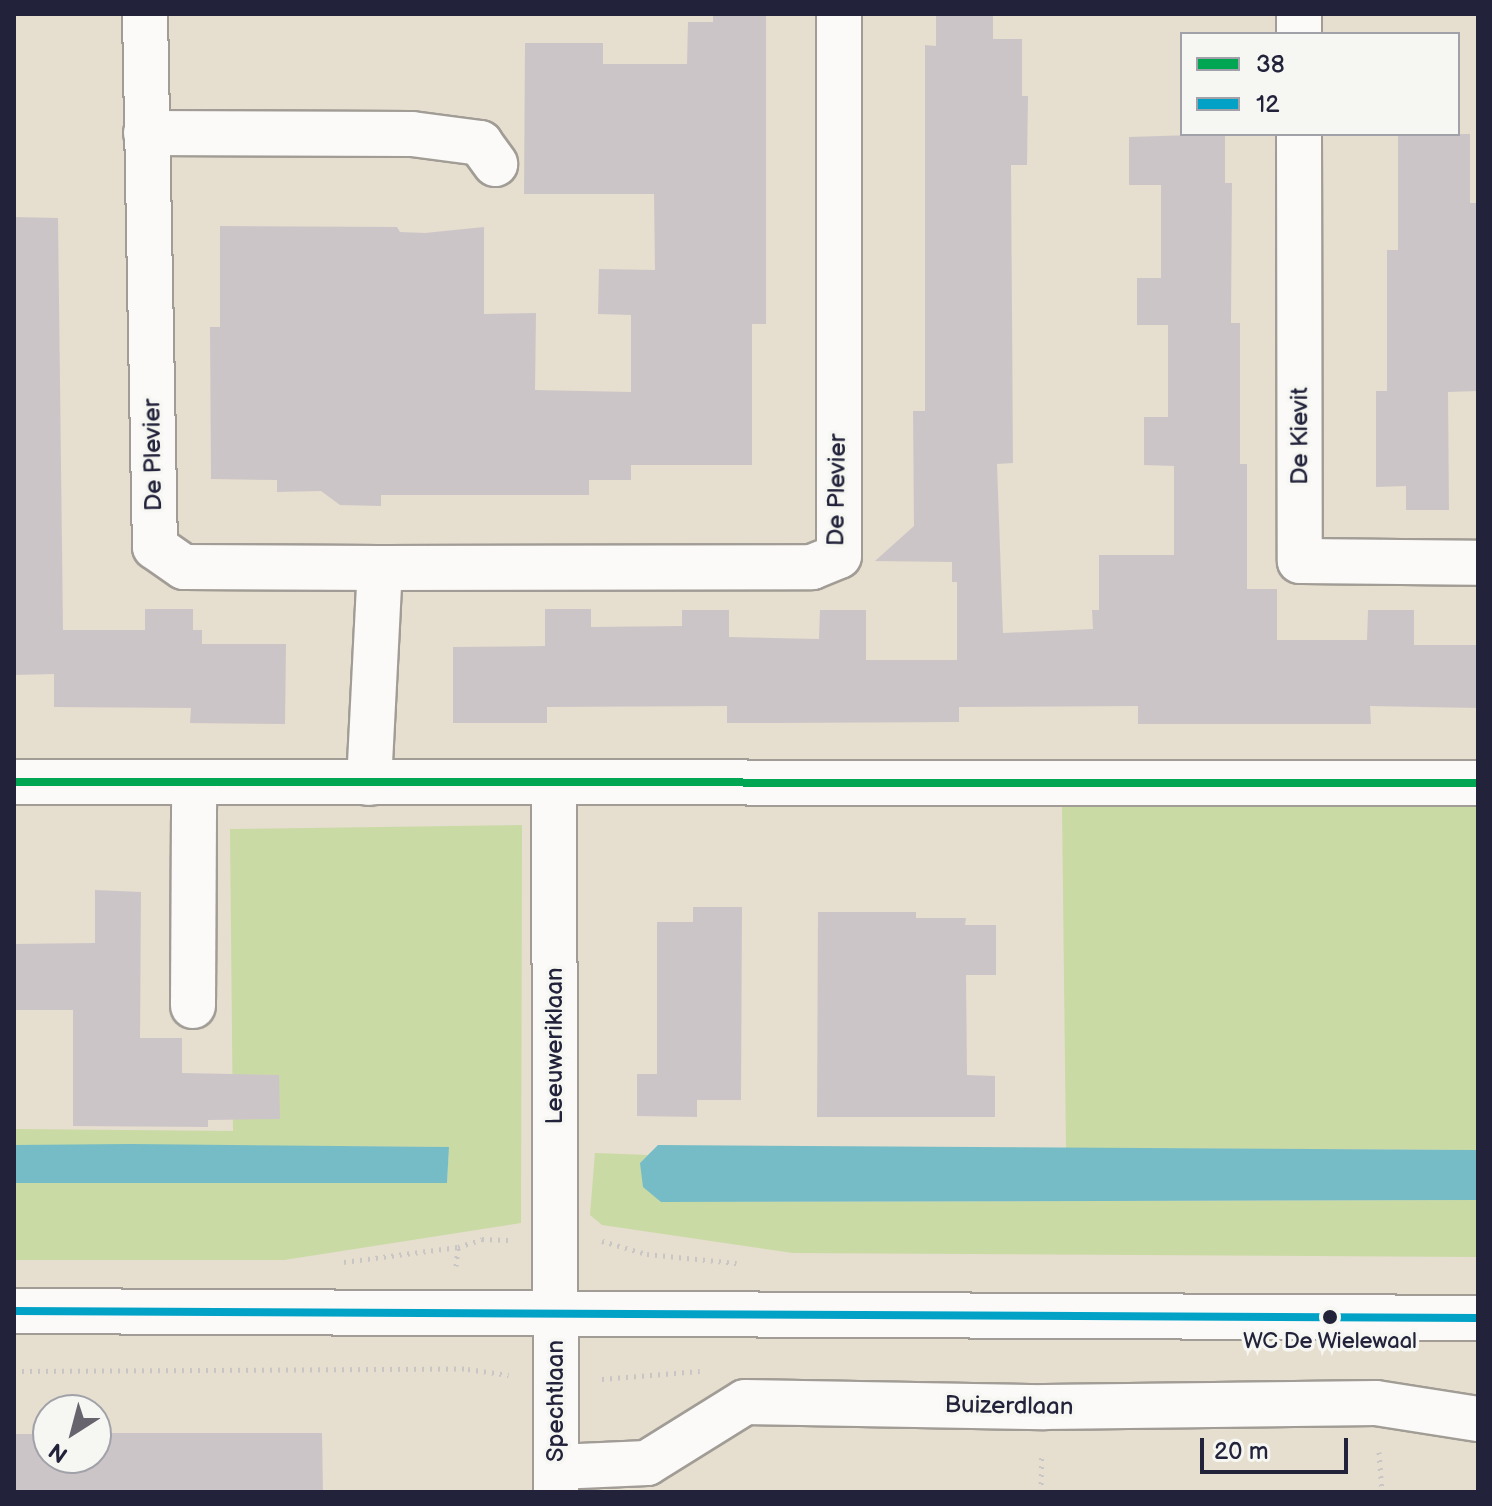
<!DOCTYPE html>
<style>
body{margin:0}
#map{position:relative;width:1492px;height:1506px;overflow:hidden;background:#e6dece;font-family:"Balsamiq Sans",sans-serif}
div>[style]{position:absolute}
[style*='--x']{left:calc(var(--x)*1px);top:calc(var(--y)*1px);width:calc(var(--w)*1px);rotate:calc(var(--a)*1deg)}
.green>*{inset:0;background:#c9daa4}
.water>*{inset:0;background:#75bcc6}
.building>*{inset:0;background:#ccc5c8}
.path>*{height:5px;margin-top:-2.5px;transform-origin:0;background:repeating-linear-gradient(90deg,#c8c6c5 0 2px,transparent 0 8px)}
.roads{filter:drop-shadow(2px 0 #a19d96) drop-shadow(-2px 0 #a19d96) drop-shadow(0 2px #a19d96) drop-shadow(0 -2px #a19d96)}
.minor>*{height:44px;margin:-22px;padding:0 22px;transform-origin:22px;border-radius:22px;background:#fbfaf8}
.bus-1>*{height:8px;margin:-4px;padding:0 4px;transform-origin:4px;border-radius:4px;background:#00a651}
.bus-2>*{height:8px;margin:-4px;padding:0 4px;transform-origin:4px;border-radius:4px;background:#02a2c7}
.dots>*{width:22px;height:22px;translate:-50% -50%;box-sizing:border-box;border:4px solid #f6f6f2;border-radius:50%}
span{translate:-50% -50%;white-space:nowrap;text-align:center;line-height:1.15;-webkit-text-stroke:7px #f6f6f2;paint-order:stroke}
.bus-label{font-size:22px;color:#22223b}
.street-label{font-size:24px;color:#22223b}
.frame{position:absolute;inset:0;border:16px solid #22223b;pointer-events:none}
.legend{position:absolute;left:1180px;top:32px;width:280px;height:104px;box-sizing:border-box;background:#f6f6f2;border:2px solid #a1a1a9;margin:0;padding:10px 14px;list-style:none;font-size:24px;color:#22223b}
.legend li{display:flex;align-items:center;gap:16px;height:40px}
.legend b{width:40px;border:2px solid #a1a1a9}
.north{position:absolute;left:32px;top:1394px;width:80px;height:80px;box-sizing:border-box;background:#f6f6f2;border:2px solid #a1a1a9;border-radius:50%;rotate:216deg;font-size:22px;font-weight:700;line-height:32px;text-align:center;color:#22223b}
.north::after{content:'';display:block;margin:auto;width:28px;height:36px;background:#67646e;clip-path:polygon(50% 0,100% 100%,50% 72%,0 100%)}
.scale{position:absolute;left:1200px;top:1438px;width:148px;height:36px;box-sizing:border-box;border:4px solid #22223b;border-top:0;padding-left:10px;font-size:24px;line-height:28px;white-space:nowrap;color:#22223b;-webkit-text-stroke:6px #f6f6f2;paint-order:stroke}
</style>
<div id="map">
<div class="green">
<i style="clip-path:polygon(1062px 804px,1476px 806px,1478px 1150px,1066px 1148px)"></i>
<i style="clip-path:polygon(522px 825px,521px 1223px,284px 1260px,14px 1260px,14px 1183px,447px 1183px,449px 1147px,14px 1145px,14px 1129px,233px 1131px,230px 829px)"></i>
<i style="clip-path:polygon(595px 1153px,648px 1155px,640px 1163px,661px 1202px,1478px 1200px,1478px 1257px,793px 1253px,602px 1225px,590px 1215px)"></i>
</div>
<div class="water">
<i style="clip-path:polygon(14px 1145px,130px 1144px,449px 1147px,447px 1183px,14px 1183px)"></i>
<i style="clip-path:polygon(658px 1145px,1478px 1150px,1478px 1200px,661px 1202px,643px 1187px,640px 1163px)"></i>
</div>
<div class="building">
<i style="clip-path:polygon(713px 14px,766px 14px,766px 324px,752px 324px,752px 465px,631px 465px,631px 480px,589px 480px,589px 495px,381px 495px,381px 506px,340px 505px,321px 491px,277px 492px,277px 480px,211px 479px,210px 327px,220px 327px,220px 226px,397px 227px,400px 232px,425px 233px,484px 227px,484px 314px,536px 313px,535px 390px,631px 392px,631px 315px,598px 314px,599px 269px,655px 270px,654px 194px,524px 194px,525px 43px,603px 43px,603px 64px,687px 64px,688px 22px,713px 22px)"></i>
<i style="clip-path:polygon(936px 14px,993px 14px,993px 39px,1022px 39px,1022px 96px,1028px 96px,1027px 165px,1011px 165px,1013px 463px,997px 464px,1003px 633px,1093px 629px,1092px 610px,1099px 610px,1099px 555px,1174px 555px,1174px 466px,1144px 465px,1144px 417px,1168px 417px,1168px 325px,1137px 325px,1137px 278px,1161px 278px,1161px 185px,1129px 185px,1129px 137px,1225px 134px,1225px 183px,1232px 183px,1231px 323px,1240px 323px,1240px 464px,1247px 464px,1247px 589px,1277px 589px,1277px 640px,1367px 640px,1368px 610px,1414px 610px,1414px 645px,1478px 645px,1478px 708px,1370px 706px,1371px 724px,1138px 724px,1138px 706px,959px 707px,959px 722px,774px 723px,727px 723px,727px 706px,547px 707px,547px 723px,453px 723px,453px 647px,545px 646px,545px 609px,591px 609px,591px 627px,682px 626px,682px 610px,729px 610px,729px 637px,819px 639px,820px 610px,866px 610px,866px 660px,957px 660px,957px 582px,952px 582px,952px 562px,875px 561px,914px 526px,913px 411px,925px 411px,925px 45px,936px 46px)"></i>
<i style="clip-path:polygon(1398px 134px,1470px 134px,1470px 203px,1478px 203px,1478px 391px,1448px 392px,1449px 510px,1406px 510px,1406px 486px,1376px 487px,1376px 391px,1387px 391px,1387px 250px,1398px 250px)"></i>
<i style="clip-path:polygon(14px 217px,58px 218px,63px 630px,145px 630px,145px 609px,193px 609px,193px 630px,202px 630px,202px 644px,286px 644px,285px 724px,190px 723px,191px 708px,54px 707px,54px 674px,14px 675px)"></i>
<i style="clip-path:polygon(95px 890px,141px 892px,140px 1038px,182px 1038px,182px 1073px,279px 1075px,280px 1119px,208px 1120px,208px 1127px,73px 1126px,73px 1010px,14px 1010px,14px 944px,95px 943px)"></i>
<i style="clip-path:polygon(693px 907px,742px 907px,741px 1100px,697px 1100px,697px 1117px,637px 1116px,637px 1074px,657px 1074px,657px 922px,693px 922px)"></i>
<i style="clip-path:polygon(818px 912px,916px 912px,916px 918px,966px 918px,965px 925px,996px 925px,996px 975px,966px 975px,967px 1075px,995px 1076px,995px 1117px,817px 1117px)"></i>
<i style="clip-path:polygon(96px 1433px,322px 1433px,323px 1492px,14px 1492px,14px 1434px,48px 1434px,48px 1458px,96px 1458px)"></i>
</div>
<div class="path">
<i style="--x:602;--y:1241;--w:47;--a:16.1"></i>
<i style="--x:647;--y:1254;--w:90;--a:5.7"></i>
<i style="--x:344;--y:1262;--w:115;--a:-7.5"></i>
<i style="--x:458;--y:1247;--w:25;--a:-18"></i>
<i style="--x:482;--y:1239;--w:26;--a:2"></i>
<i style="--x:456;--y:1266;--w:19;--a:-84"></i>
<i style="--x:14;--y:1371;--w:454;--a:-0.3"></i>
<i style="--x:468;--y:1369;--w:41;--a:8.3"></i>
<i style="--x:602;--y:1379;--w:98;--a:-4.7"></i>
<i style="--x:1379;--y:1452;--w:40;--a:85.7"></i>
<i style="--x:1041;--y:1492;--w:39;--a:-89"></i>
</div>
<div class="roads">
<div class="minor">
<i style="--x:145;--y:14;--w:533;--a:88.93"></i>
<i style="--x:155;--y:547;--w:35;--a:35"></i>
<i style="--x:184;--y:567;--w:196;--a:0.3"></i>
<i style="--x:380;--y:568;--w:432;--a:-0.1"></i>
<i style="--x:812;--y:567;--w:29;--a:-22"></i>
<i style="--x:839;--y:556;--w:542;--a:-90"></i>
<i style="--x:1299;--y:14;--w:20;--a:90"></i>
<i style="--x:146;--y:133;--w:266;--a:0.2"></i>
<i style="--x:412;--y:134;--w:69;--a:7.5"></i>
<i style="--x:480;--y:143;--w:26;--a:54"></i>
<i style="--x:1299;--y:134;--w:427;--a:89.9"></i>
<i style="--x:1300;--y:561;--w:178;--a:0.6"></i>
<i style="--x:14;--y:782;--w:1464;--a:0.04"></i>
<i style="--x:554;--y:782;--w:710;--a:89.84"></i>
<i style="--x:369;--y:783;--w:215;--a:-87.1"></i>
<i style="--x:193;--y:1006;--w:223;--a:-89.7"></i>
<i style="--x:14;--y:1311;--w:1464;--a:0.27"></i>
<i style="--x:557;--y:1467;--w:90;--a:-2.5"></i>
<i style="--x:647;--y:1463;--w:115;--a:-31.9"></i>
<i style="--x:745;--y:1402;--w:299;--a:1"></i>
<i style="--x:1044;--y:1407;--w:332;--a:-0.7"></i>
<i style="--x:1376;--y:1403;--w:103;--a:8.9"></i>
</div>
</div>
<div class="bus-1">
<i style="--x:14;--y:782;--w:1464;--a:0.04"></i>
</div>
<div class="bus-2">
<i style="--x:14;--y:1311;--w:1464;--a:0.27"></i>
</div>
<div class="dots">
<i style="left:1330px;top:1317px;background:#22223b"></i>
</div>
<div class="bus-label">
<span style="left:1330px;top:1342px">WC De Wielewaal</span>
</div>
<div class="street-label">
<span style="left:1300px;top:436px;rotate:-90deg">De Kievit</span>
<span style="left:153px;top:455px;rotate:-91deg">De Plevier</span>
<span style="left:837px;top:490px;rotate:-89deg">De Plevier</span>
<span style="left:555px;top:1046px;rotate:-90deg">Leeuweriklaan</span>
<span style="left:556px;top:1401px;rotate:-90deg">Spechtlaan</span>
<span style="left:1009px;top:1406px;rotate:1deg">Buizerdlaan</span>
</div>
<div class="frame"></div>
<ul class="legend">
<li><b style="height:10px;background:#00a651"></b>38</li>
<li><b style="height:10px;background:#02a2c7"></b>12</li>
</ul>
<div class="north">N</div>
<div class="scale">20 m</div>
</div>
